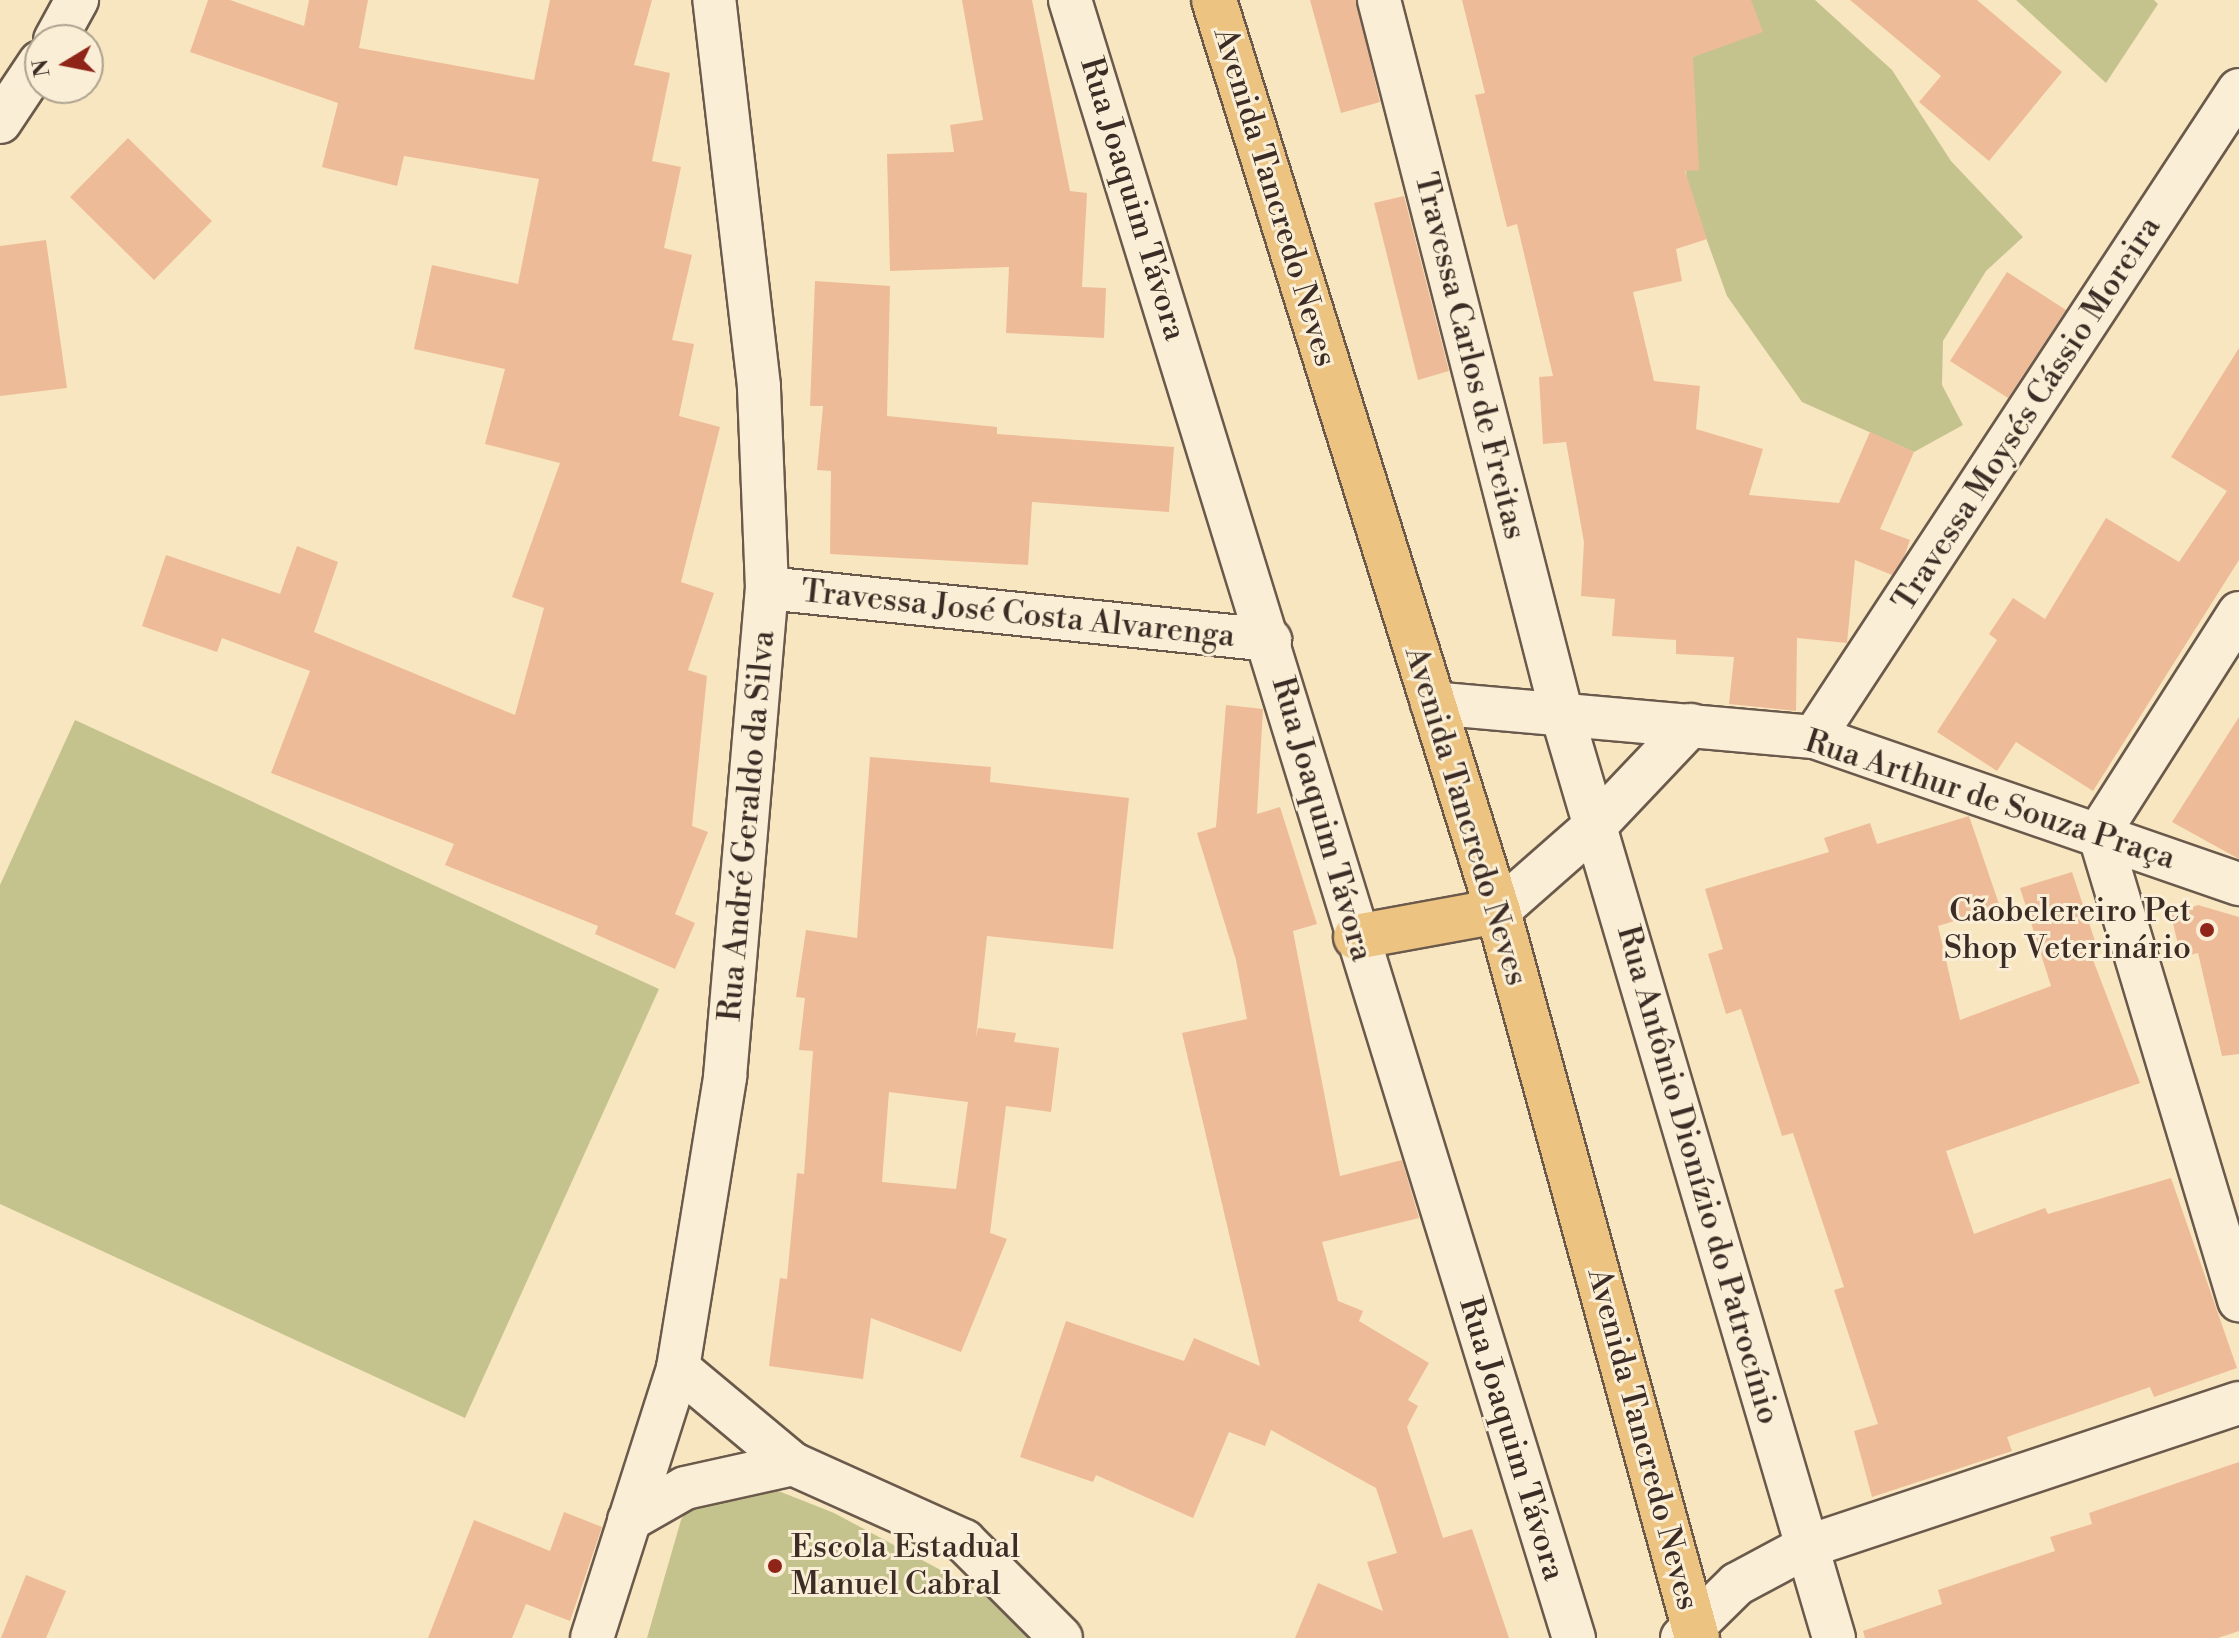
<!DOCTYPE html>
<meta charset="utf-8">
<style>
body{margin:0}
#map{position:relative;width:2239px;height:1638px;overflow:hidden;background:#f8e6c0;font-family:"Libre Bodoni",serif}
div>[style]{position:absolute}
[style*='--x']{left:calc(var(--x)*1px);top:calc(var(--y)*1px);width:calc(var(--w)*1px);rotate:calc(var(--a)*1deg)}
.green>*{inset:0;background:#c5c38d}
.building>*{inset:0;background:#eebb98}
.roads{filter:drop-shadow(2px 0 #6b5a4c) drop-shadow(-2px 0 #6b5a4c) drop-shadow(0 2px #6b5a4c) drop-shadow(0 -2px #6b5a4c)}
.street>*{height:42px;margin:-21px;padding:0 21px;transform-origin:21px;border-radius:21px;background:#faefd6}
.primary>*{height:44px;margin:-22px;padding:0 22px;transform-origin:22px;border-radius:22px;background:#ecc380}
.dots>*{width:22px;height:22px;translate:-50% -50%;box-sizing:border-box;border:4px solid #faefd6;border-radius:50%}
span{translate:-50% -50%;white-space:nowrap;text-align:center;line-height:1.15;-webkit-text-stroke:6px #faefd6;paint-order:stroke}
.street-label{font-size:32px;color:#3c2c25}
.poi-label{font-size:32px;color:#3c2c25}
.right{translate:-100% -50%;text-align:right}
.left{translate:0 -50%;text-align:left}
.north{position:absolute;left:24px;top:24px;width:80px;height:80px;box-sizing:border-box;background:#faefd6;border:2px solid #aea18f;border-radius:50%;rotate:260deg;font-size:22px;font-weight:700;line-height:32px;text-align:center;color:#3c2c25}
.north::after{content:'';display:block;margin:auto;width:28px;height:36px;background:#8f2418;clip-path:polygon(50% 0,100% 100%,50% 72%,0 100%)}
</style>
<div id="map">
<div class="green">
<i style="clip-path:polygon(1740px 0,1815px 0,1892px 70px,1951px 161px,2023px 237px,1986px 271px,1943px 341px,1942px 385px,1963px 425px,1914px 452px,1802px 402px,1727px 296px,1687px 185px,1679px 67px,1742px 23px)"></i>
<i style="clip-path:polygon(2016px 0,2154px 0,2158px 4px,2106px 83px)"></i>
<i style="clip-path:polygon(75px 720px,659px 989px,465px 1418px,0 1204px,0 885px)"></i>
<i style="clip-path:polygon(713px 1465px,834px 1513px,1008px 1606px,1030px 1638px,647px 1638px,681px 1520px)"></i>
</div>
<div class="building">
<i style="clip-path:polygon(208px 0,230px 0,304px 26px,309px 0,368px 0,359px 48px,534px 80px,550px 0,652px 0,634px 65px,670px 73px,652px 161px,681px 167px,664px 248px,692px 255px,672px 340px,694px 344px,679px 416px,720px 427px,681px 582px,714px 593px,688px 670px,707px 676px,692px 826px,708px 832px,675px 914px,695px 923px,675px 969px,595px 934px,598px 926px,445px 865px,454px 844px,271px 773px,310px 671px,222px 638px,217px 652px,142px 626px,166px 555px,280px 594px,297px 546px,338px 562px,314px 632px,515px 715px,544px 608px,512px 597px,560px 463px,485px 444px,505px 369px,414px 349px,432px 265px,518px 284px,539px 179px,404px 156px,397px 186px,322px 167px,338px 103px,190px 52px)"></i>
<i style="clip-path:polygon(962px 0,1032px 0,1070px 191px,1087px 193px,1082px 287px,1106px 288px,1104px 338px,1006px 333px,1009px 267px,890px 271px,887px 154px,954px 152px,950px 125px,983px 120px)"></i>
<i style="clip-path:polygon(1310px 0,1356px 0,1380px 102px,1341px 113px)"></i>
<i style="clip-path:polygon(1462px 0,1751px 0,1763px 32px,1693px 57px,1699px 170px,1685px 171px,1707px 239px,1676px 249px,1682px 281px,1633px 292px,1654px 381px,1700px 386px,1696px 429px,1763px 449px,1749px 495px,1839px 503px,1870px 432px,1914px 452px,1880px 529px,1910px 540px,1904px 557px,1892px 575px,1855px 560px,1847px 643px,1797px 638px,1796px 711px,1729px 704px,1734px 657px,1676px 654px,1676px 640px,1612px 636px,1615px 599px,1581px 596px,1584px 542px,1566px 442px,1543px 444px,1539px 377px,1553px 376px,1517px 224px,1507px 227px,1491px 162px,1475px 95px,1485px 93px)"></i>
<i style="clip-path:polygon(1850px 0,1977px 0,2062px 72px,1989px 161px,1919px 102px,1941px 76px)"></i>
<i style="clip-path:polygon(128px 138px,212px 221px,154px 280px,70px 197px)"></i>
<i style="clip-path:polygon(1404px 196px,1449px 371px,1418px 380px,1374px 203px)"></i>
<i style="clip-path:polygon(46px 240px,67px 388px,0 396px,0 246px)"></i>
<i style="clip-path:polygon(2007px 272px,2066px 310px,2008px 398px,1950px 361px)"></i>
<i style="clip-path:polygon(815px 281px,890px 286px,887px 416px,997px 427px,997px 434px,1174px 447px,1169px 512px,1032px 502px,1028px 565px,830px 554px,831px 471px,817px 470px,823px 406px,810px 406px)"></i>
<i style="clip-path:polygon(2239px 348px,2239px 560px,2093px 791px,2016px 742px,1997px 771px,1937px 732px,1997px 640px,1989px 634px,2013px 598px,2045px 619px,2106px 518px,2179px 562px,2227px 491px,2171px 457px)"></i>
<i style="clip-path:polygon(1226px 705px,1263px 709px,1257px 814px,1280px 807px,1317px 924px,1293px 931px,1340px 1176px,1402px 1160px,1419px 1218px,1322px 1242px,1338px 1301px,1363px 1311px,1359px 1321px,1429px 1363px,1408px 1400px,1418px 1406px,1407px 1427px,1443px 1538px,1472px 1529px,1509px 1638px,1295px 1638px,1318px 1583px,1383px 1611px,1367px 1562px,1397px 1553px,1376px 1488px,1271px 1430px,1265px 1446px,1229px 1432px,1193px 1518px,1096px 1475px,1093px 1482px,1020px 1457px,1066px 1321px,1184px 1361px,1194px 1338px,1260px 1366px,1182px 1033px,1247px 1019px,1236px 960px,1197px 833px,1216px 827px)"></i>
<i style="clip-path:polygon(2239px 717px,2239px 859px,2172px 822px)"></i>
<i style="clip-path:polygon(evenodd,870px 757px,991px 767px,990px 782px,1129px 798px,1113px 949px,987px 936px,976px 1037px,978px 1028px,1016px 1033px,1014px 1042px,1059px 1048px,1051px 1112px,1006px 1106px,990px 1233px,1007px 1239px,961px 1352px,871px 1318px,863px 1379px,769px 1366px,780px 1278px,787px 1279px,797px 1173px,804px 1174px,813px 1051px,799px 1050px,805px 998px,796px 997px,806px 930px,857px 938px,870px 757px,889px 1092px,968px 1102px,956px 1189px,882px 1182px,889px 1092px)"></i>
<i style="clip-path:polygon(1969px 816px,2000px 907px,1938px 926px,1960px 1020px,2051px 986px,2020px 888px,2072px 872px,2098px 950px,2090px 952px,2140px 1083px,1946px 1151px,1974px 1234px,2045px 1208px,2048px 1214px,2171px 1178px,2237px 1368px,2154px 1397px,2150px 1387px,2007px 1437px,2012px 1451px,1872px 1497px,1854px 1431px,1878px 1424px,1834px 1290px,1844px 1287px,1793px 1133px,1782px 1136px,1741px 1009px,1726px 1014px,1708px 954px,1723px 949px,1705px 889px,1829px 852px,1824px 838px,1870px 823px,1877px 844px)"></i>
<i style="clip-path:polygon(2198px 905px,2239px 917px,2239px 1054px,2222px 1056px,2198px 953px,2181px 957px,2171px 915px)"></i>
<i style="clip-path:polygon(2239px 1462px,2239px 1631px,2218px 1638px,1865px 1638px,1863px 1631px,1942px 1604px,1938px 1590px,2055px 1551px,2050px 1537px,2092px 1524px,2089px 1513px)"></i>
<i style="clip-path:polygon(564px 1512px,602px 1527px,570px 1621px,526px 1604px,512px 1638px,428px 1638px,474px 1520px,550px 1551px)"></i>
<i style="clip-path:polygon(26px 1575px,66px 1591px,46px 1638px,1px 1638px)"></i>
</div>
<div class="roads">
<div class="street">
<i style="--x:1070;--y:0;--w:1714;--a:72.9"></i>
<i style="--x:1379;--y:0;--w:734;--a:75.64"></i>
<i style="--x:1561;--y:711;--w:966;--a:73.59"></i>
<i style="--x:55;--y:40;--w:46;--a:-61.2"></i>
<i style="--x:0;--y:122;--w:72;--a:-56.3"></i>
<i style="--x:767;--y:588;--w:506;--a:5.9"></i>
<i style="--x:2239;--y:613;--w:261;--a:122.5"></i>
<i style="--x:2099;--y:833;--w:488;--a:73.3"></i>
<i style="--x:1432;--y:703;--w:384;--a:5.1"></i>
<i style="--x:1814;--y:737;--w:450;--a:19.1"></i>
<i style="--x:1814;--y:737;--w:774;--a:-56.7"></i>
<i style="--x:1498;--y:911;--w:130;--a:-41.3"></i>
<i style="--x:1596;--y:825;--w:138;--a:-46.5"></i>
<i style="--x:678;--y:1368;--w:150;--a:39.9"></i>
<i style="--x:793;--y:1464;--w:188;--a:24.2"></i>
<i style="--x:964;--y:1541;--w:137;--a:45"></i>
<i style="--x:629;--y:1520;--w:64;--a:-29.7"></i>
<i style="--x:685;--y:1488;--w:111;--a:-12.5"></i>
<i style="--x:592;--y:1638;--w:283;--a:-72.3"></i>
<i style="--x:678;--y:1368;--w:295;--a:-80.8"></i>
<i style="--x:725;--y:1077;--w:491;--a:-85.1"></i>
<i style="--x:767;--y:588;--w:202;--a:-92.3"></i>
<i style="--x:759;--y:386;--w:389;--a:-96.6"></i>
<i style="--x:1682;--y:1638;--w:77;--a:-44.5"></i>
<i style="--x:1737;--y:1584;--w:78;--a:-28.2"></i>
<i style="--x:1806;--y:1547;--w:456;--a:-18.4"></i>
</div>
<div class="primary">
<i style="--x:1214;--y:0;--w:954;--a:72.69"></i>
<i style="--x:1498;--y:911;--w:754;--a:74.69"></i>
<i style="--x:1356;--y:937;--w:144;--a:-10.4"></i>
</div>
</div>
<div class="dots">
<i style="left:2207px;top:930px;background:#8f2418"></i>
<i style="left:775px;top:1566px;background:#8f2418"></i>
</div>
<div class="street-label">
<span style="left:1275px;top:197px;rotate:73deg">Avenida Tancredo Neves</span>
<span style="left:1133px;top:199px;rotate:73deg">Rua Joaquim Távora</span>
<span style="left:1470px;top:356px;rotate:76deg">Travessa Carlos de Freitas</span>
<span style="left:2027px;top:414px;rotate:-57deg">Travessa Moysés Cássio Moreira</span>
<span style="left:1018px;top:614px;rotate:6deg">Travessa José Costa Alvarenga</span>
<span style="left:1990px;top:800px;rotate:18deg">Rua Arthur de Souza Praça</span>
<span style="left:1466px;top:816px;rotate:73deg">Avenida Tancredo Neves</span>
<span style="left:1322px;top:819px;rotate:74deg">Rua Joaquim Távora</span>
<span style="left:747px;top:826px;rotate:-85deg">Rua André Geraldo da Silva</span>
<span style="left:1698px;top:1175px;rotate:74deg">Rua Antônio Dionízio do Patrocínio</span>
<span style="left:1512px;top:1439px;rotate:73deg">Rua Joaquim Távora</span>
<span style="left:1643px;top:1439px;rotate:75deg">Avenida Tancredo Neves</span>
</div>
<div class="poi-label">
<span class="right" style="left:2191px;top:930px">Cãobelereiro Pet<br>Shop Veterinário</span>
<span class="left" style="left:791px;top:1566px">Escola Estadual<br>Manuel Cabral</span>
</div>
<div class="north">N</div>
</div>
